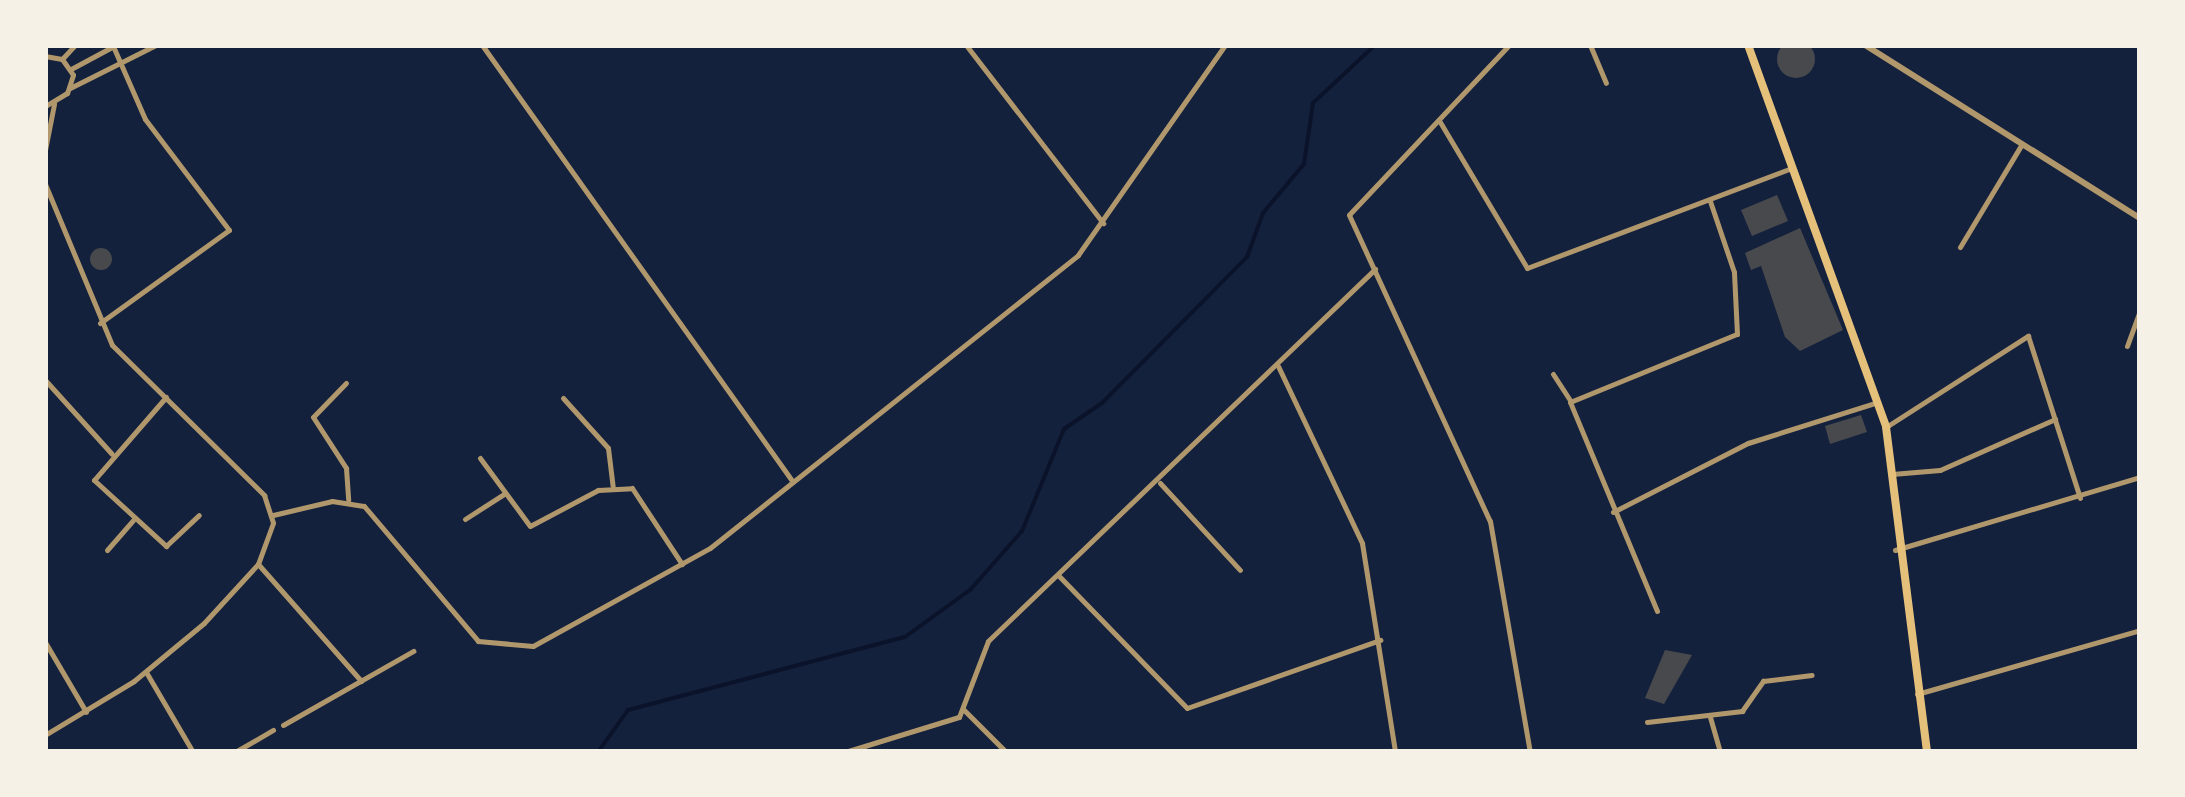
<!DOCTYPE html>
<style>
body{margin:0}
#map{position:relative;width:2185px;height:797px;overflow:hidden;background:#14213d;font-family:"Titillium Web",sans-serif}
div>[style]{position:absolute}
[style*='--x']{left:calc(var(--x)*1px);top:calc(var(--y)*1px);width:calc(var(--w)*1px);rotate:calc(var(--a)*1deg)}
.stream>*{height:4px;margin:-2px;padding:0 2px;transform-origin:2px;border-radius:2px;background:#0b132b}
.building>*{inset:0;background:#48494c}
.round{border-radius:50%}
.minor>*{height:5px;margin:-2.5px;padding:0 2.5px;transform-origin:2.5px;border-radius:2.5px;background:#b1986c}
.tertiary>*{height:6px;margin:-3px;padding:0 3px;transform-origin:3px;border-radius:3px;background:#b1986c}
.trunk>*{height:8px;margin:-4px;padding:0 4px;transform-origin:4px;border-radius:4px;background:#e5c07b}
span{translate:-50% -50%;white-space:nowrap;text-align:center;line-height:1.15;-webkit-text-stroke:10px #f6f1e7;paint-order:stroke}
.frame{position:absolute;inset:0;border:48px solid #f6f1e7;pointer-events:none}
</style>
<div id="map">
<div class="stream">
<i style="--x:598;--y:752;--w:52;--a:-54.5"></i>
<i style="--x:628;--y:710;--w:286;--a:-14.8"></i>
<i style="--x:905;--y:637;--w:82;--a:-36"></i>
<i style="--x:971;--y:589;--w:77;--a:-48.7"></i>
<i style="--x:1022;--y:531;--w:110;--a:-67.6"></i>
<i style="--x:1064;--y:429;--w:46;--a:-34.4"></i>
<i style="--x:1102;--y:403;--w:206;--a:-45.2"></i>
<i style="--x:1247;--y:257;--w:47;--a:-70"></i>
<i style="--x:1263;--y:213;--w:64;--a:-50.1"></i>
<i style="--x:1304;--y:164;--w:62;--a:-81.6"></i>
<i style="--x:1313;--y:103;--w:85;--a:-43.1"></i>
</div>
<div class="building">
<i class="round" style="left:1777px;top:40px;width:38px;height:38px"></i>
<i style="clip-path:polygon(1777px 195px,1788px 221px,1752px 236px,1741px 210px)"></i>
<i style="clip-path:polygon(1800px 228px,1843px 330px,1800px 351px,1785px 337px,1761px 266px,1751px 270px,1745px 253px)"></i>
<i class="round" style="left:90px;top:248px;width:22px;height:22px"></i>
<i style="clip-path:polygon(1861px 415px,1867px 432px,1830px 444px,1825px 426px)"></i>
<i style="clip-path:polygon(1665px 650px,1692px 655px,1664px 704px,1645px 698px)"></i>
</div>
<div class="minor">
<i style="--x:482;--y:45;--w:536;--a:54.56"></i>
<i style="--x:966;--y:45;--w:225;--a:52.4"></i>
<i style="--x:1509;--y:45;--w:233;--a:133.3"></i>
<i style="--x:1349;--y:215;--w:337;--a:65.3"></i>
<i style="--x:1490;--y:521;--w:234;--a:80.2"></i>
<i style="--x:1590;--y:45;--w:41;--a:67.2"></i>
<i style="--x:45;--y:56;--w:17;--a:10"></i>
<i style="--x:62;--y:59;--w:19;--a:55"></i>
<i style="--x:73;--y:75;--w:19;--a:108"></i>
<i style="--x:67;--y:93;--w:26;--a:149"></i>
<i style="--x:62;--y:59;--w:19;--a:-47"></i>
<i style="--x:71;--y:69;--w:47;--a:-28.2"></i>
<i style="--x:70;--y:88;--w:96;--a:-26.6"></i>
<i style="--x:1440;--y:122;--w:170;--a:59.2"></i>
<i style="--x:1527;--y:268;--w:283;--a:-20.7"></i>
<i style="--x:45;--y:150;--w:47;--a:-78.9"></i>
<i style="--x:45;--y:184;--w:174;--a:67.4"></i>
<i style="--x:112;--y:345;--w:214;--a:44.6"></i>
<i style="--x:264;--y:495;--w:29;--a:72"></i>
<i style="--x:273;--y:523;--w:44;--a:110.1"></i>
<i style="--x:258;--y:564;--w:80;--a:132.5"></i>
<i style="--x:204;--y:623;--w:91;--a:140.4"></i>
<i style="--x:134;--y:681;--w:104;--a:148.8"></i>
<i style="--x:1960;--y:247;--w:120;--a:-59"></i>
<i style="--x:100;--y:323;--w:159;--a:-35.8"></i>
<i style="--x:229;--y:230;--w:139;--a:-127.1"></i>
<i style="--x:145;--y:119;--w:80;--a:-113.7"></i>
<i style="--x:2127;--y:346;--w:38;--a:-70"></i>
<i style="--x:1278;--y:366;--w:196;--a:64.6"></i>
<i style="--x:1362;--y:543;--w:212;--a:81"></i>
<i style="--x:1553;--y:374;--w:31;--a:57"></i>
<i style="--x:46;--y:381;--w:98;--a:47.9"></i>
<i style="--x:346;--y:383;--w:47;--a:134.1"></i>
<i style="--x:313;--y:417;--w:61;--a:57.1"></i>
<i style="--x:346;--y:468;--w:32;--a:86"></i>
<i style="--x:166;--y:397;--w:110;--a:130.9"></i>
<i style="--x:94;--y:480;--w:98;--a:42.5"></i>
<i style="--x:166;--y:546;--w:45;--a:-43.2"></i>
<i style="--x:563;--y:398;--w:67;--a:48"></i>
<i style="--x:608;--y:448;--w:38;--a:83"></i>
<i style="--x:1886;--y:427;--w:169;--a:-32.7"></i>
<i style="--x:2028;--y:336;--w:170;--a:72.2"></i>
<i style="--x:480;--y:458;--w:84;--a:53.7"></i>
<i style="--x:530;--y:526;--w:77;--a:-27.9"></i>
<i style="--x:598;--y:490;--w:34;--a:-3"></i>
<i style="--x:632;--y:488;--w:91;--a:56.7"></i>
<i style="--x:1892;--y:474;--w:48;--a:-4.8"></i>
<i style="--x:1940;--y:470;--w:126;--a:-23.9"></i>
<i style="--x:1160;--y:483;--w:118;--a:47.4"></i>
<i style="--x:1613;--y:512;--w:152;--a:-27.1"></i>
<i style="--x:1748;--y:443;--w:136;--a:-17.5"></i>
<i style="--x:273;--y:515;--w:61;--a:-13.3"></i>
<i style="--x:332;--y:501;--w:32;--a:9"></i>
<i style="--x:364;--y:506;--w:177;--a:49.8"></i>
<i style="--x:478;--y:641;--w:55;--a:5.2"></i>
<i style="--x:533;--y:646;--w:202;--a:-29"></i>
<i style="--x:710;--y:548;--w:470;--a:-38.5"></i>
<i style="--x:1078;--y:255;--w:256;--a:-55"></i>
<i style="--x:465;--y:519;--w:46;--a:-32.7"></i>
<i style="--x:107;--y:550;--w:41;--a:-48.9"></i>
<i style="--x:1895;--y:550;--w:256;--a:-16.6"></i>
<i style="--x:258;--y:564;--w:156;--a:48.6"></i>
<i style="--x:1058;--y:575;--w:185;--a:45.9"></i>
<i style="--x:1187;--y:708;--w:205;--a:-19.4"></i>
<i style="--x:1657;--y:611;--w:226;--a:-112.6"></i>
<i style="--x:1570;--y:402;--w:180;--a:-22.2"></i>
<i style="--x:1737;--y:334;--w:62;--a:-92.8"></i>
<i style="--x:1734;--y:272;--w:75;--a:-108.7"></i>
<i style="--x:45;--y:642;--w:81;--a:59.6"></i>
<i style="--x:146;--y:672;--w:93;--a:59.6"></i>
<i style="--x:1917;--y:694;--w:232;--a:-16"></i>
<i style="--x:963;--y:709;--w:61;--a:45"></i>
<i style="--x:1710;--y:717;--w:36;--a:74"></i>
<i style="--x:1647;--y:722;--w:96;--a:-6.6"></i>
<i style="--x:1742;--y:711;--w:37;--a:-55"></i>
<i style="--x:1763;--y:681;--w:49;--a:-7"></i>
<i style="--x:283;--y:725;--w:150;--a:-29.6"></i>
<i style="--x:235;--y:752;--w:44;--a:-30.1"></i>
<i style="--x:845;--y:752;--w:119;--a:-17.1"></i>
<i style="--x:959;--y:717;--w:81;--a:-69.1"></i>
<i style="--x:988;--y:641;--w:537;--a:-43.87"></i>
</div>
<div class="tertiary">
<i style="--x:1865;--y:45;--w:325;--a:32.2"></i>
</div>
<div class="trunk">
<i style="--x:1748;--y:45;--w:406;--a:70.1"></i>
<i style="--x:1886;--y:427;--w:328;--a:82.8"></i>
</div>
<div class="frame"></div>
</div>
